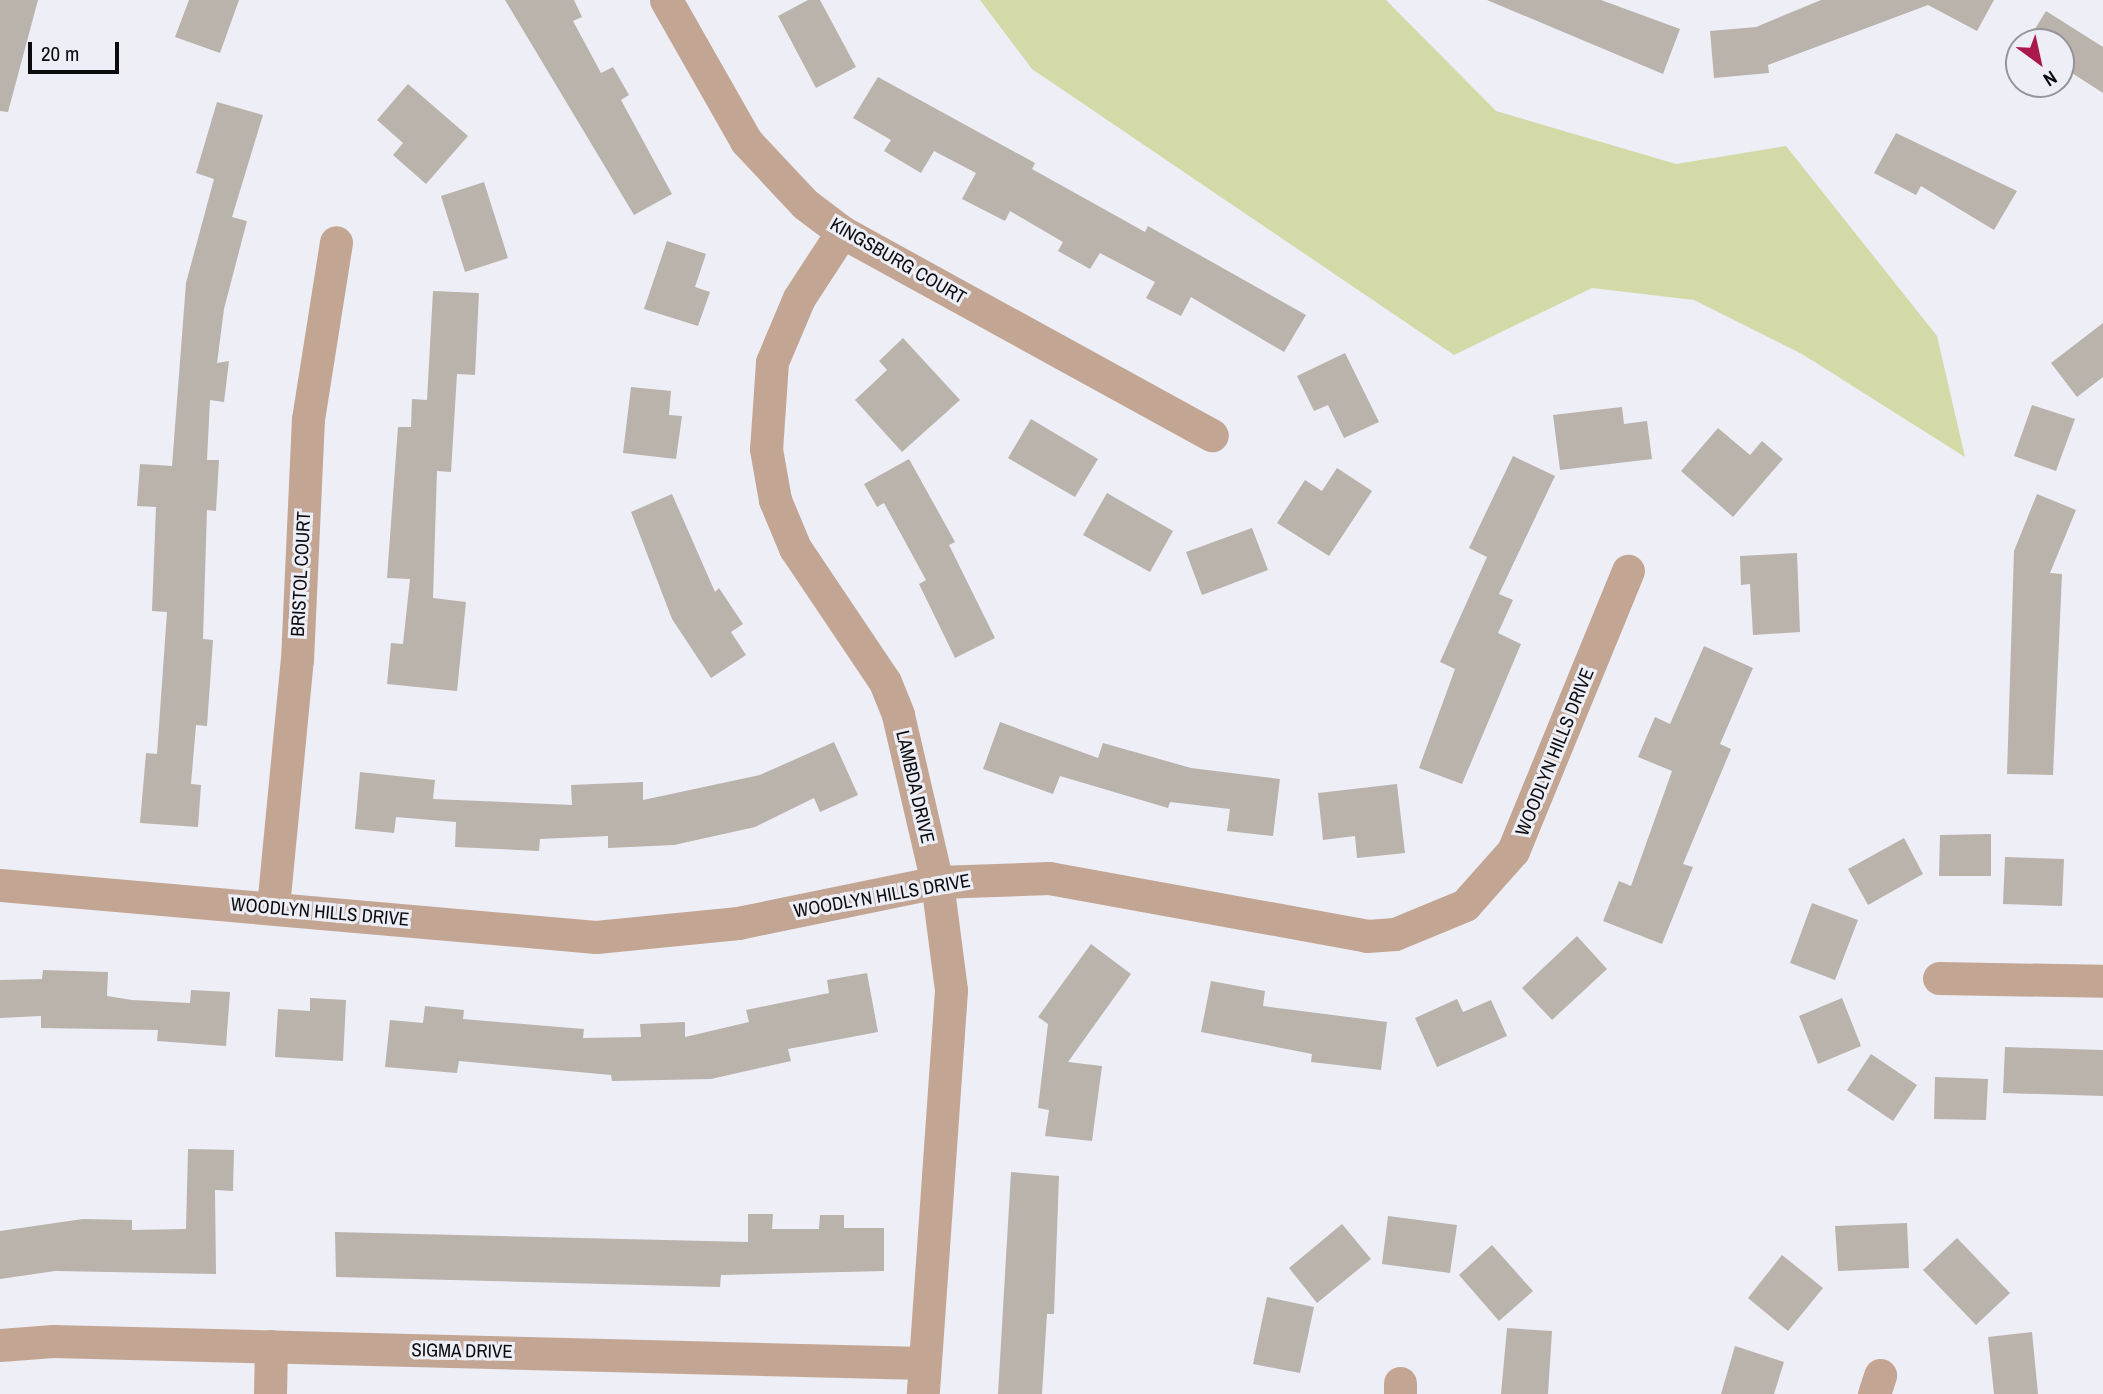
<!DOCTYPE html>
<style>
body{margin:0}
#map{position:relative;width:2103px;height:1394px;overflow:hidden;background:#eeeef7;font-family:"Archivo Narrow",sans-serif}
div>[style]{position:absolute}
[style*='--x']{left:calc(var(--x)*1px);top:calc(var(--y)*1px);width:calc(var(--w)*1px);rotate:calc(var(--a)*1deg)}
.green>*{inset:0;background:#d3daa8}
.building>*{inset:0;background:#b9b3ac}
.minor>*{height:33px;margin:-16.5px;padding:0 16.5px;transform-origin:16.5px;border-radius:16.5px;background:#c2a693}
span{translate:-50% -50%;white-space:nowrap;text-align:center;line-height:1.15;-webkit-text-stroke:6px #eeeef7;paint-order:stroke}
.street-label{font-size:19px;color:#0c0c0f}
.north{position:absolute;left:2005px;top:28px;width:70px;height:70px;box-sizing:border-box;background:#eeeef7;border:2px solid #94949a;border-radius:50%;rotate:147deg;font-size:19px;font-weight:700;line-height:28px;text-align:center;color:#0c0c0f}
.north::after{content:'';display:block;margin:auto;width:24px;height:32px;background:#ab184b;clip-path:polygon(50% 0,100% 100%,50% 72%,0 100%)}
.scale{position:absolute;left:28px;top:42px;width:91px;height:32px;box-sizing:border-box;border:4px solid #0c0c0f;border-top:0;padding-left:9px;font-size:21px;line-height:24px;white-space:nowrap;color:#0c0c0f;-webkit-text-stroke:5px #eeeef7;paint-order:stroke}
</style>
<div id="map">
<div class="green">
<i style="clip-path:polygon(980px 0,1386px 0,1496px 111px,1676px 164px,1786px 146px,1937px 336px,1965px 457px,1802px 354px,1694px 300px,1592px 288px,1454px 355px,1032px 69px)"></i>
</div>
<div class="building">
<i style="clip-path:polygon(0 0,38px 0,8px 112px,0 111px)"></i>
<i style="clip-path:polygon(189px 0,239px 0,220px 53px,175px 37px)"></i>
<i style="clip-path:polygon(505px 0,574px 0,582px 17px,573px 21px,601px 73px,613px 67px,629px 95px,621px 100px,672px 194px,634px 215px)"></i>
<i style="clip-path:polygon(808px 0,820px 0,856px 67px,816px 88px,778px 16px)"></i>
<i style="clip-path:polygon(1487px 0,1601px 0,1680px 29px,1663px 74px)"></i>
<i style="clip-path:polygon(1821px 0,1994px 0,1977px 31px,1928px 5px,1768px 65px,1769px 73px,1714px 78px,1710px 31px,1756px 27px)"></i>
<i style="clip-path:polygon(2046px 11px,2103px 47px,2103px 93px,2061px 66px,2061px 42px,2027px 42px)"></i>
<i style="clip-path:polygon(878px 77px,1035px 163px,1032px 169px,1145px 232px,1148px 226px,1306px 315px,1284px 352px,1191px 297px,1181px 316px,1146px 298px,1155px 282px,1100px 253px,1090px 269px,1058px 251px,1063px 242px,1010px 211px,1005px 221px,962px 199px,976px 173px,934px 151px,921px 173px,884px 151px,891px 140px,853px 118px)"></i>
<i style="clip-path:polygon(408px 84px,468px 136px,426px 184px,393px 155px,403px 143px,377px 120px)"></i>
<i style="clip-path:polygon(217px 102px,263px 115px,232px 217px,247px 221px,224px 309px,217px 363px,229px 361px,224px 402px,210px 400px,207px 460px,219px 460px,216px 511px,207px 510px,203px 639px,213px 640px,207px 726px,196px 725px,191px 784px,201px 785px,198px 827px,140px 823px,146px 753px,157px 754px,167px 612px,152px 611px,156px 507px,137px 506px,140px 464px,172px 466px,186px 283px,214px 179px,196px 173px)"></i>
<i style="clip-path:polygon(1896px 133px,2017px 191px,1994px 230px,1921px 186px,1916px 195px,1874px 173px)"></i>
<i style="clip-path:polygon(484px 182px,508px 258px,465px 272px,441px 196px)"></i>
<i style="clip-path:polygon(667px 241px,706px 254px,695px 287px,710px 292px,698px 326px,644px 309px)"></i>
<i style="clip-path:polygon(433px 291px,479px 293px,475px 375px,457px 374px,451px 472px,437px 471px,433px 598px,466px 602px,457px 691px,387px 684px,391px 643px,403px 644px,410px 579px,387px 578px,398px 427px,411px 427px,412px 399px,427px 400px)"></i>
<i style="clip-path:polygon(2103px 323px,2103px 377px,2077px 397px,2051px 363px)"></i>
<i style="clip-path:polygon(903px 338px,960px 400px,902px 452px,855px 400px,887px 370px,879px 361px)"></i>
<i style="clip-path:polygon(1345px 353px,1379px 422px,1344px 438px,1328px 405px,1314px 411px,1297px 376px)"></i>
<i style="clip-path:polygon(631px 387px,671px 391px,669px 415px,682px 416px,676px 459px,623px 453px)"></i>
<i style="clip-path:polygon(2032px 405px,2075px 419px,2056px 471px,2014px 456px)"></i>
<i style="clip-path:polygon(1622px 407px,1624px 424px,1647px 421px,1652px 459px,1560px 470px,1553px 415px)"></i>
<i style="clip-path:polygon(1031px 419px,1098px 459px,1075px 497px,1008px 458px)"></i>
<i style="clip-path:polygon(1718px 428px,1750px 455px,1762px 441px,1783px 459px,1733px 517px,1681px 471px)"></i>
<i style="clip-path:polygon(1513px 456px,1555px 476px,1499px 594px,1513px 600px,1498px 633px,1521px 644px,1462px 784px,1419px 768px,1455px 669px,1440px 662px,1487px 557px,1469px 548px)"></i>
<i style="clip-path:polygon(909px 459px,955px 542px,949px 545px,995px 638px,955px 658px,919px 584px,926px 580px,884px 503px,877px 507px,864px 484px)"></i>
<i style="clip-path:polygon(1337px 468px,1372px 491px,1329px 556px,1277px 523px,1305px 480px,1322px 491px)"></i>
<i style="clip-path:polygon(1107px 493px,1173px 531px,1150px 572px,1083px 535px)"></i>
<i style="clip-path:polygon(672px 494px,715px 592px,719px 588px,743px 624px,731px 632px,746px 655px,711px 678px,672px 619px,631px 512px)"></i>
<i style="clip-path:polygon(2037px 494px,2076px 510px,2050px 573px,2062px 574px,2053px 775px,2007px 774px,2014px 551px)"></i>
<i style="clip-path:polygon(1252px 528px,1268px 570px,1202px 595px,1186px 552px)"></i>
<i style="clip-path:polygon(1797px 553px,1800px 632px,1753px 635px,1750px 584px,1741px 585px,1740px 556px)"></i>
<i style="clip-path:polygon(1704px 646px,1753px 668px,1720px 744px,1731px 749px,1683px 864px,1693px 867px,1662px 944px,1603px 921px,1619px 881px,1631px 886px,1672px 771px,1638px 757px,1655px 717px,1670px 724px)"></i>
<i style="clip-path:polygon(1000px 722px,1098px 758px,1103px 743px,1191px 768px,1280px 779px,1273px 836px,1227px 831px,1230px 809px,1170px 802px,1168px 808px,1060px 776px,1053px 794px,983px 769px)"></i>
<i style="clip-path:polygon(834px 742px,858px 795px,820px 812px,814px 798px,755px 827px,674px 845px,608px 848px,608px 836px,540px 839px,539px 851px,455px 847px,456px 822px,396px 817px,394px 833px,355px 829px,360px 772px,435px 780px,433px 799px,572px 805px,571px 785px,643px 782px,643px 800px,760px 775px)"></i>
<i style="clip-path:polygon(1397px 784px,1405px 853px,1357px 858px,1355px 836px,1323px 840px,1318px 793px)"></i>
<i style="clip-path:polygon(1991px 834px,1991px 876px,1939px 876px,1940px 835px)"></i>
<i style="clip-path:polygon(1904px 838px,1923px 874px,1868px 905px,1848px 869px)"></i>
<i style="clip-path:polygon(2005px 857px,2064px 859px,2062px 906px,2003px 904px)"></i>
<i style="clip-path:polygon(1812px 903px,1858px 920px,1835px 980px,1790px 963px)"></i>
<i style="clip-path:polygon(1577px 936px,1607px 969px,1552px 1020px,1522px 988px)"></i>
<i style="clip-path:polygon(1091px 944px,1131px 974px,1068px 1062px,1102px 1066px,1092px 1141px,1045px 1136px,1049px 1110px,1038px 1108px,1048px 1024px,1038px 1017px)"></i>
<i style="clip-path:polygon(43px 970px,108px 972px,107px 996px,132px 1000px,190px 1003px,191px 990px,230px 992px,226px 1046px,157px 1041px,158px 1030px,41px 1028px,41px 1016px,0 1018px,0 980px,42px 979px)"></i>
<i style="clip-path:polygon(867px 973px,878px 1032px,788px 1049px,791px 1061px,711px 1079px,612px 1081px,611px 1075px,459px 1061px,457px 1073px,385px 1067px,390px 1020px,423px 1023px,425px 1006px,464px 1010px,463px 1019px,584px 1029px,583px 1038px,641px 1037px,640px 1024px,685px 1022px,685px 1037px,749px 1022px,746px 1010px,829px 993px,827px 980px)"></i>
<i style="clip-path:polygon(1211px 981px,1265px 991px,1263px 1006px,1387px 1022px,1381px 1070px,1311px 1062px,1312px 1054px,1201px 1032px)"></i>
<i style="clip-path:polygon(310px 998px,346px 1000px,343px 1061px,275px 1057px,278px 1009px,310px 1011px)"></i>
<i style="clip-path:polygon(1842px 998px,1861px 1046px,1818px 1064px,1799px 1016px)"></i>
<i style="clip-path:polygon(1457px 999px,1463px 1012px,1491px 1000px,1507px 1036px,1437px 1067px,1415px 1018px)"></i>
<i style="clip-path:polygon(2005px 1047px,2103px 1050px,2103px 1096px,2003px 1093px)"></i>
<i style="clip-path:polygon(1871px 1054px,1917px 1085px,1893px 1121px,1847px 1090px)"></i>
<i style="clip-path:polygon(1935px 1077px,1988px 1079px,1986px 1120px,1934px 1119px)"></i>
<i style="clip-path:polygon(188px 1149px,234px 1150px,233px 1191px,215px 1190px,216px 1274px,55px 1271px,0 1279px,0 1231px,83px 1219px,132px 1220px,132px 1230px,186px 1229px)"></i>
<i style="clip-path:polygon(1011px 1172px,1059px 1176px,1054px 1314px,1047px 1314px,1042px 1394px,998px 1394px)"></i>
<i style="clip-path:polygon(748px 1214px,773px 1214px,772px 1229px,819px 1229px,820px 1215px,844px 1215px,844px 1228px,884px 1228px,884px 1271px,721px 1275px,720px 1287px,336px 1277px,335px 1232px,748px 1242px)"></i>
<i style="clip-path:polygon(1388px 1216px,1457px 1225px,1450px 1273px,1382px 1264px)"></i>
<i style="clip-path:polygon(1907px 1223px,1909px 1268px,1838px 1271px,1835px 1226px)"></i>
<i style="clip-path:polygon(1342px 1224px,1371px 1259px,1317px 1303px,1289px 1268px)"></i>
<i style="clip-path:polygon(1957px 1238px,2010px 1293px,1976px 1325px,1923px 1270px)"></i>
<i style="clip-path:polygon(1492px 1245px,1533px 1291px,1499px 1321px,1459px 1275px)"></i>
<i style="clip-path:polygon(1782px 1255px,1823px 1288px,1788px 1331px,1748px 1298px)"></i>
<i style="clip-path:polygon(1267px 1297px,1314px 1307px,1300px 1373px,1253px 1364px)"></i>
<i style="clip-path:polygon(1507px 1328px,1552px 1331px,1548px 1394px,1501px 1394px)"></i>
<i style="clip-path:polygon(2032px 1332px,2038px 1394px,1994px 1394px,1988px 1337px)"></i>
<i style="clip-path:polygon(1735px 1346px,1784px 1362px,1774px 1394px,1721px 1394px)"></i>
</div>
<div class="minor">
<i style="--x:666;--y:0;--w:162;--a:60.4"></i>
<i style="--x:746;--y:141;--w:86;--a:46.9"></i>
<i style="--x:805;--y:204;--w:46;--a:37.1"></i>
<i style="--x:842;--y:232;--w:422;--a:28.8"></i>
<i style="--x:842;--y:232;--w:79;--a:123.1"></i>
<i style="--x:799;--y:298;--w:69;--a:112.9"></i>
<i style="--x:772;--y:362;--w:87;--a:93.9"></i>
<i style="--x:766;--y:449;--w:52;--a:80"></i>
<i style="--x:775;--y:500;--w:52;--a:67.4"></i>
<i style="--x:795;--y:548;--w:161;--a:56.1"></i>
<i style="--x:885;--y:682;--w:35;--a:68"></i>
<i style="--x:898;--y:715;--w:171;--a:76.9"></i>
<i style="--x:937;--y:882;--w:109;--a:82.6"></i>
<i style="--x:951;--y:990;--w:405;--a:94"></i>
<i style="--x:0;--y:885;--w:598;--a:4.99"></i>
<i style="--x:596;--y:937;--w:143;--a:-5.6"></i>
<i style="--x:738;--y:923;--w:203;--a:-11.6"></i>
<i style="--x:937;--y:882;--w:112;--a:-2"></i>
<i style="--x:1049;--y:878;--w:323;--a:10.3"></i>
<i style="--x:1367;--y:936;--w:28;--a:-4"></i>
<i style="--x:1395;--y:934;--w:76;--a:-22.5"></i>
<i style="--x:1465;--y:905;--w:72;--a:-48.4"></i>
<i style="--x:1513;--y:851;--w:303;--a:-67.7"></i>
<i style="--x:273;--y:907;--w:248;--a:-84.5"></i>
<i style="--x:297;--y:660;--w:241;--a:-87.4"></i>
<i style="--x:308;--y:419;--w:179;--a:-81"></i>
<i style="--x:1939;--y:978;--w:164;--a:1"></i>
<i style="--x:0;--y:1345;--w:53;--a:-4.3"></i>
<i style="--x:53;--y:1341;--w:871;--a:1.45"></i>
<i style="--x:270;--y:1394;--w:48;--a:-88.8"></i>
<i style="--x:1400;--y:1394;--w:11;--a:-90"></i>
<i style="--x:1874;--y:1394;--w:20;--a:-72"></i>
</div>
<div class="street-label">
<span style="left:898px;top:261px;rotate:30deg">KINGSBURG COURT</span>
<span style="left:301px;top:574px;rotate:-87deg">BRISTOL COURT</span>
<span style="left:1555px;top:752px;rotate:-68deg">WOODLYN HILLS DRIVE</span>
<span style="left:915px;top:787px;rotate:77deg">LAMBDA DRIVE</span>
<span style="left:882px;top:896px;rotate:-10deg">WOODLYN HILLS DRIVE</span>
<span style="left:320px;top:912px;rotate:5deg">WOODLYN HILLS DRIVE</span>
<span style="left:462px;top:1351px;rotate:1deg">SIGMA DRIVE</span>
</div>
<div class="north">N</div>
<div class="scale">20 m</div>
</div>
